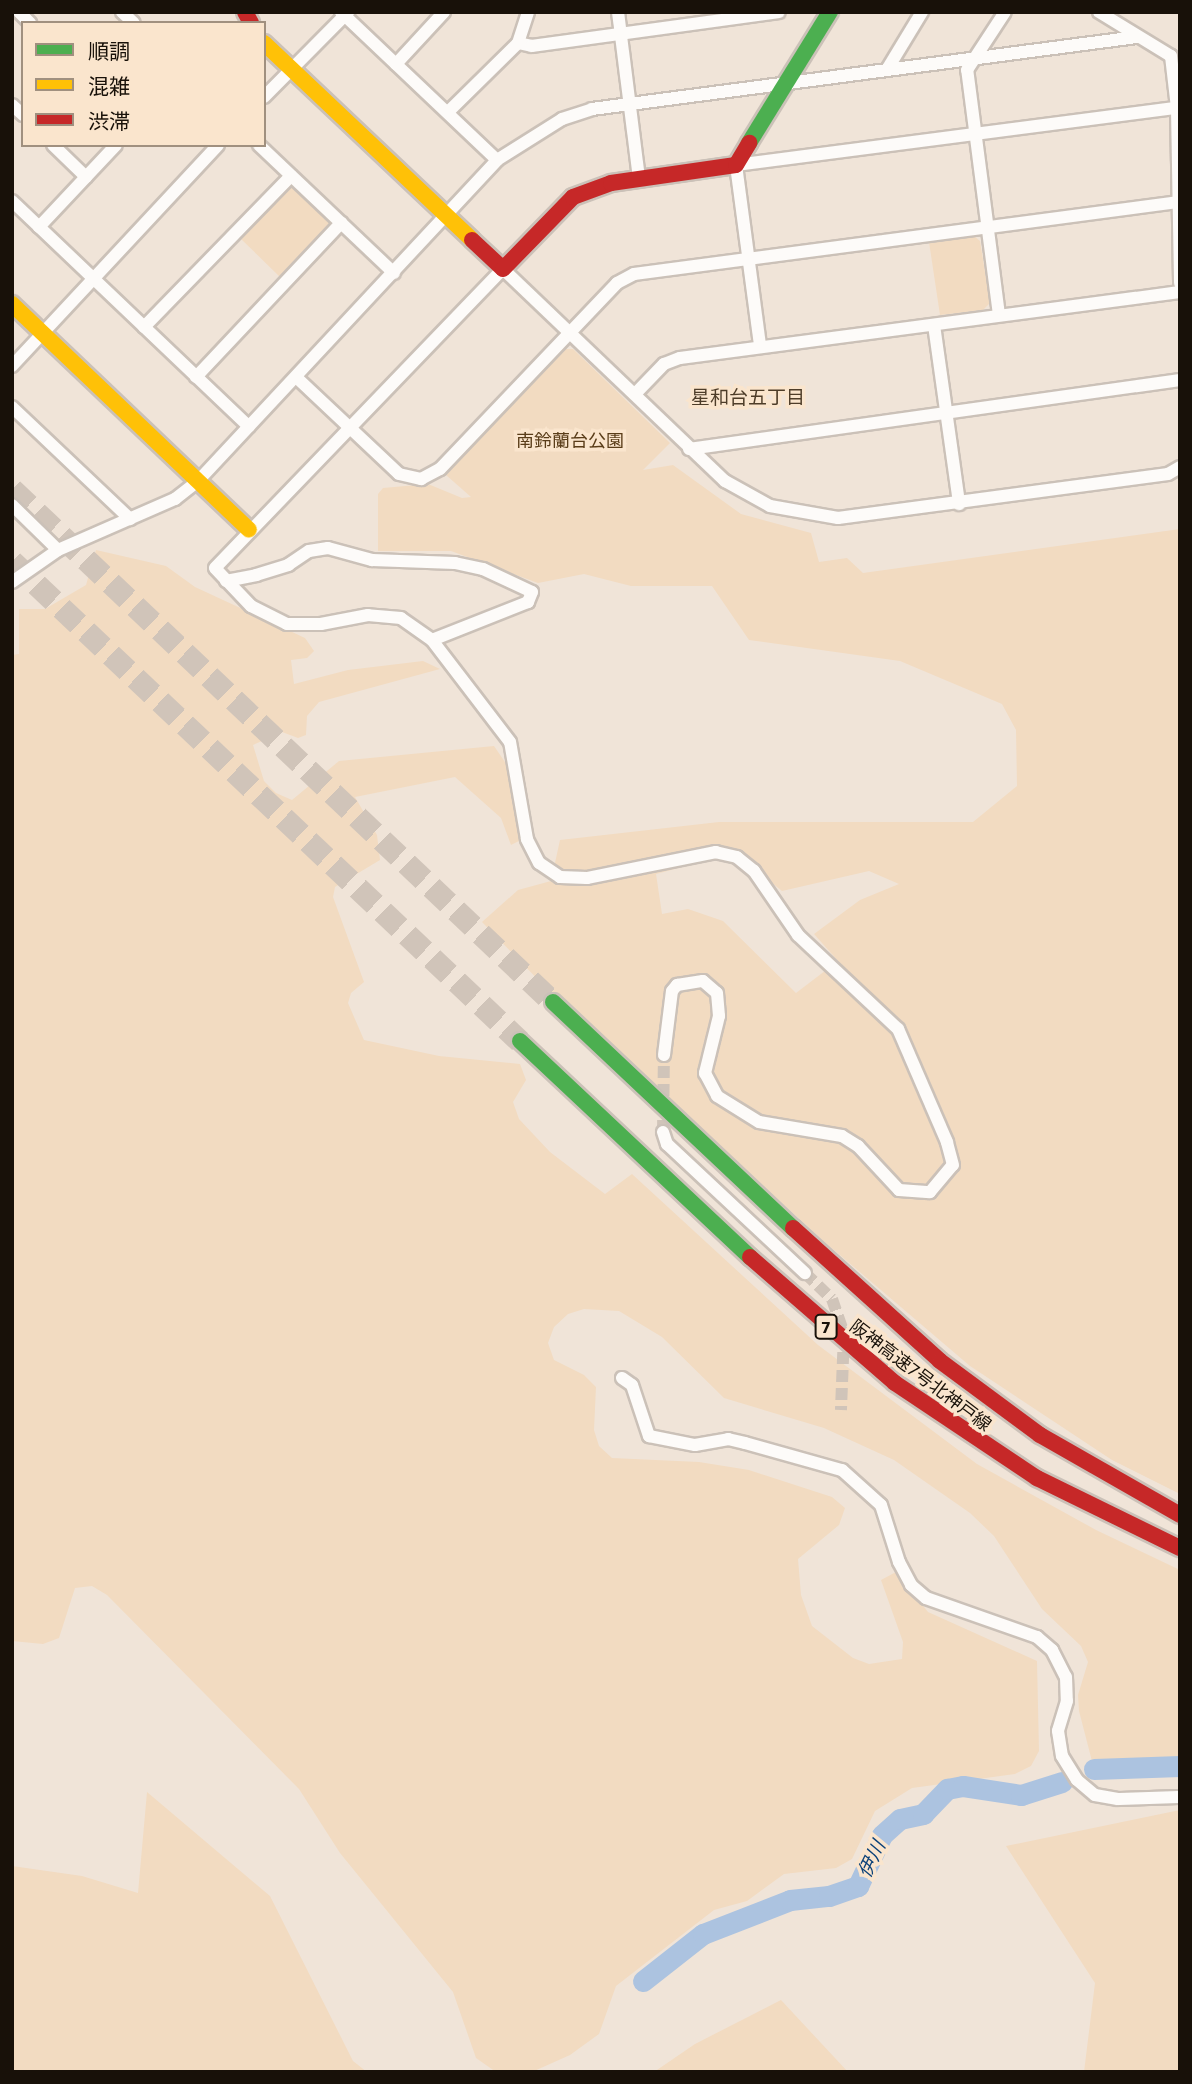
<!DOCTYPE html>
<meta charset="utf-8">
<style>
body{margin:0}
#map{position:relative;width:1192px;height:2084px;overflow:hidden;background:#f0e4d8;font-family:Commissioner,"Noto Sans JP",sans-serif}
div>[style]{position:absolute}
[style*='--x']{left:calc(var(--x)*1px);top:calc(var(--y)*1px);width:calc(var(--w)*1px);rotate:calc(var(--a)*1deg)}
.green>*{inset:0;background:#f2dbc1}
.river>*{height:21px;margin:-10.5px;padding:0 10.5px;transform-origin:10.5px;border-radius:10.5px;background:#acc3e0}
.street-tunnel>*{height:12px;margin-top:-6px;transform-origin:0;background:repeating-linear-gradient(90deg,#d0c4b9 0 12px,transparent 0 18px)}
.highway-tunnel>*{height:23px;margin-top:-11.5px;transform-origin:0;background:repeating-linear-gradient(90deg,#d0c4b9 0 23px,transparent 0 34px)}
.roads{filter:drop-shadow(2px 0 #cbc1b8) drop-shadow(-2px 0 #cbc1b8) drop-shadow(0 2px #cbc1b8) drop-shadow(0 -2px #cbc1b8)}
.street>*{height:12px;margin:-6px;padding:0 6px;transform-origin:6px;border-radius:6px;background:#fdfbf9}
.fast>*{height:16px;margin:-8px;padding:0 8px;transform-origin:8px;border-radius:8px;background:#4caf50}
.slow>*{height:16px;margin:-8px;padding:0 8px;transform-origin:8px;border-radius:8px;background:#ffc107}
.jam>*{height:16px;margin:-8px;padding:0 8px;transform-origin:8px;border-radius:8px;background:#c62828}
span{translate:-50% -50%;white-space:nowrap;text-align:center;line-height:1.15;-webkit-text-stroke:7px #fae5cd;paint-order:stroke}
.shield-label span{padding:2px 5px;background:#fae5cd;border:2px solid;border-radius:5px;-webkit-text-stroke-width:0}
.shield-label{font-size:16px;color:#181109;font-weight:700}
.park-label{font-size:18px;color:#5a3d19}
.street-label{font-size:18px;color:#181109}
.neighbourhood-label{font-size:19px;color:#4e3d29}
.water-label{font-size:19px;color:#0c4279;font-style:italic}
.frame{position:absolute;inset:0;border:14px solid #181109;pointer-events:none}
.legend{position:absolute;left:21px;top:21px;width:245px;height:126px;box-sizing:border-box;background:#fae5cd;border:2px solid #a0907f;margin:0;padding:9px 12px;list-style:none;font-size:21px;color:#181109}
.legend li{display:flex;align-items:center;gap:14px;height:35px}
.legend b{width:35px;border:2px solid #a0907f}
</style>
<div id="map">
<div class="green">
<i style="clip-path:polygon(295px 186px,331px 218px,332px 227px,282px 279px,239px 237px,287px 187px)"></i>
<i style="clip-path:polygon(974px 236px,980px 241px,990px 303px,983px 310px,940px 315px,929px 242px)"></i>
<i style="clip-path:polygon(evenodd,564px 349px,573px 349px,670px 443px,643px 470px,673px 465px,741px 514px,811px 533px,819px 562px,847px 558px,863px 573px,1180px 529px,1180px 1494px,1112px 1460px,970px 1366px,827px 1244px,553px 995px,482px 922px,518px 890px,551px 881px,560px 840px,719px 822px,973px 822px,1017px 786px,1016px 730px,1002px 704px,900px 661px,749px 640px,712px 586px,631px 586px,584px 574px,538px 583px,451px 551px,378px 551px,378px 494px,383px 488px,428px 484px,462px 498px,471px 497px,446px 475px,564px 349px,735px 853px,782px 891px,869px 871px,899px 884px,860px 900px,814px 934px,838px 961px,796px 993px,723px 921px,688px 909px,662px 914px,656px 874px,735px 853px)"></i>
<i style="clip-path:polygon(96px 550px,166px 566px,195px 587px,305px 638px,314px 651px,307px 658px,291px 660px,294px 684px,348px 670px,423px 661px,440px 669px,319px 702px,307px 716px,306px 735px,298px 738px,282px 732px,253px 745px,264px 781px,276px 793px,292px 800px,339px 761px,494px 746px,507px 765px,521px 840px,511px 845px,501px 818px,455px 777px,355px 797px,377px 835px,380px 860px,335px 887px,333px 897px,364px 982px,351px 993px,348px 1003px,364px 1040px,439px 1056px,520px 1064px,526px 1080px,513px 1102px,519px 1119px,550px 1152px,605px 1194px,632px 1174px,818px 1345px,977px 1464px,1096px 1530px,1180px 1570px,1180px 1771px,1143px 1776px,1093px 1765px,1079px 1711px,1078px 1695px,1088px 1662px,1081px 1646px,1042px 1609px,994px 1536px,970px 1513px,894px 1460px,824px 1428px,724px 1398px,662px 1337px,619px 1311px,584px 1309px,568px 1314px,554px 1327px,548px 1343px,554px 1360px,584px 1375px,596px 1387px,594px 1430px,599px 1446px,612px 1458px,699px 1462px,749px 1470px,832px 1497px,845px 1508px,839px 1525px,798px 1559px,801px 1595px,812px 1626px,853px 1658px,869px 1664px,902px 1659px,903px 1642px,881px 1580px,896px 1572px,928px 1612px,1037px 1661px,1039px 1751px,1031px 1766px,1015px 1774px,912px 1788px,875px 1811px,852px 1859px,836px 1868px,784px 1874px,747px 1901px,714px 1910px,616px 1986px,599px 2034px,570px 2055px,532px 2072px,496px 2072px,476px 2058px,453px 1992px,340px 1853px,299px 1789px,107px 1595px,92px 1586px,75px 1588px,59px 1638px,43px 1644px,12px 1641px,12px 655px,19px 654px,19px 609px,45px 609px,86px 585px)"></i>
<i style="clip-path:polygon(147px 1792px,270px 1896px,353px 2061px,367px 2072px,12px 2072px,12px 1866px,82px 1876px,138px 1893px)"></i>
<i style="clip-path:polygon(1180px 1810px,1180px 2072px,1084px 2072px,1095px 1983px,1006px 1846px)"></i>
<i style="clip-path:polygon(781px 2000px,848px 2072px,654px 2072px,695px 2044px)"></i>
</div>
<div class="river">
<i style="--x:1094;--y:1769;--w:86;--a:-2"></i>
<i style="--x:643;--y:1981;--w:76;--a:-38.1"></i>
<i style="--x:703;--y:1934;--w:93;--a:-21.3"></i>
<i style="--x:790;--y:1900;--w:39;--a:-6"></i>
<i style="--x:829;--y:1896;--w:31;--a:-19"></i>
<i style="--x:858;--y:1886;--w:56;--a:-64.8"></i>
<i style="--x:882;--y:1835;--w:24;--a:-42"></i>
<i style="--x:900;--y:1819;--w:24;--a:-12"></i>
<i style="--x:923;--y:1814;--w:35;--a:-46"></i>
<i style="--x:947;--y:1789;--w:16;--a:-11"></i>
<i style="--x:963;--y:1786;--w:59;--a:8.8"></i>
<i style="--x:1021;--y:1795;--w:43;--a:-17.6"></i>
</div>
<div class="street-tunnel">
<i style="--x:663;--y:1132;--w:77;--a:-89.3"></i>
<i style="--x:805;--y:1273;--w:37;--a:44"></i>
<i style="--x:832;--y:1299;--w:37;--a:71"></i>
<i style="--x:844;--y:1334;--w:76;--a:92.3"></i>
</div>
<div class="highway-tunnel">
<i style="--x:12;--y:489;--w:746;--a:43.48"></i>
<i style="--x:12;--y:561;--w:699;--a:43.38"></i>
</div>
<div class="roads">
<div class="street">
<i style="--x:19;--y:12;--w:16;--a:45"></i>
<i style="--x:122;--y:12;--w:16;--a:43"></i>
<i style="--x:341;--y:12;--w:215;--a:43.5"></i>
<i style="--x:618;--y:12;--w:168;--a:82.8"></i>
<i style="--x:1099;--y:12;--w:84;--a:31.4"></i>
<i style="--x:1171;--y:56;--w:52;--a:83.4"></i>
<i style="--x:1177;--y:108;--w:175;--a:89"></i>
<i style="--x:518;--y:43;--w:33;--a:-72"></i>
<i style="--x:396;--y:64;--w:71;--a:-47.3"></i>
<i style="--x:888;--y:68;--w:66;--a:-58.7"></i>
<i style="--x:264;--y:97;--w:120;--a:-45.3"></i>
<i style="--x:12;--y:105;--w:15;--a:42"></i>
<i style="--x:448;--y:112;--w:98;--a:-44.6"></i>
<i style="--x:518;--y:43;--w:14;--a:12"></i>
<i style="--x:532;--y:46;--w:249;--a:-7.8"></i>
<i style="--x:53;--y:145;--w:46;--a:44.1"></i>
<i style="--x:259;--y:145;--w:186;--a:43.5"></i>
<i style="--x:12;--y:201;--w:327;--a:43.6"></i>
<i style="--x:39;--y:227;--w:112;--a:-46.8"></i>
<i style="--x:999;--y:315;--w:247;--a:-97.4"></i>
<i style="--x:967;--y:70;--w:69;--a:-56.8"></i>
<i style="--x:934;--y:325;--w:181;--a:82"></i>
<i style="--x:144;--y:327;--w:211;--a:-45.8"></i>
<i style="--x:760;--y:345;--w:182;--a:-97.6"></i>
<i style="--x:736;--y:165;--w:448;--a:-7.4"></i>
<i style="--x:12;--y:366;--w:302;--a:-47"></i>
<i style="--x:196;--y:377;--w:212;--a:-46.7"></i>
<i style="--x:296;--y:377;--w:141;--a:43.3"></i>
<i style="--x:399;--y:474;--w:23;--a:13"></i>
<i style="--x:421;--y:479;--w:21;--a:-28"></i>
<i style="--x:440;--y:469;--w:257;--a:-46.4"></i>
<i style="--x:617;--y:283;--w:19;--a:-28"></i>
<i style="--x:634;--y:274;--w:550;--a:-7.53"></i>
<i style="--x:635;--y:394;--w:42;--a:-46"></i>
<i style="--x:664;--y:364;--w:17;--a:-21"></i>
<i style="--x:680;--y:358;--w:504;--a:-7.52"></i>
<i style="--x:12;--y:407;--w:163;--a:43.5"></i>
<i style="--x:689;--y:449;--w:496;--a:-8"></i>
<i style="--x:12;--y:505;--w:64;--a:44.4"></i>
<i style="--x:226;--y:581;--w:31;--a:-11"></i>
<i style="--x:256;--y:575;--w:34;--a:-17"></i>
<i style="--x:288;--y:565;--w:25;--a:-34"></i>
<i style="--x:309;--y:551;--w:19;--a:-9"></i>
<i style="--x:328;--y:548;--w:46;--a:15.3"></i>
<i style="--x:372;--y:560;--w:83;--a:2.1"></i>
<i style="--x:455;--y:563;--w:29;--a:12"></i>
<i style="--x:483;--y:569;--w:54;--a:25.1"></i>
<i style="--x:532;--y:592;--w:11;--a:112"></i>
<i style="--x:528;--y:602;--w:103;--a:158.4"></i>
<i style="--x:12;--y:582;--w:56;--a:-34.8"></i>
<i style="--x:58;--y:550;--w:128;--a:-23.6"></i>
<i style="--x:175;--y:499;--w:29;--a:-38"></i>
<i style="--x:198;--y:481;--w:439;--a:-47"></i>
<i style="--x:497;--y:160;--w:77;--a:-32.2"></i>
<i style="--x:562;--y:119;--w:32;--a:-18"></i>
<i style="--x:592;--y:109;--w:550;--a:-7.53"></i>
<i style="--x:664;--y:1055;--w:64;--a:-82.9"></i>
<i style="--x:672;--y:991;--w:8;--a:-50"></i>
<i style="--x:677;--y:985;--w:26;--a:-9"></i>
<i style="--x:703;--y:981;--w:18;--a:41"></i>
<i style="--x:717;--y:993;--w:23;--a:85"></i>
<i style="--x:719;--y:1016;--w:59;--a:103.8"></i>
<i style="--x:705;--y:1073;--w:26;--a:62"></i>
<i style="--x:717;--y:1096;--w:49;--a:31.8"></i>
<i style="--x:759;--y:1122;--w:84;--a:9.6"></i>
<i style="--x:842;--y:1136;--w:19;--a:32"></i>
<i style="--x:858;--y:1146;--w:60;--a:47"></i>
<i style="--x:899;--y:1190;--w:31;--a:4"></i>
<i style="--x:930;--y:1192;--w:35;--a:-50"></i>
<i style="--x:953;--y:1165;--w:24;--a:-105"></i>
<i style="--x:947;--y:1142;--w:123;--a:-113.4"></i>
<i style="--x:898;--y:1029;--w:137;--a:-136.8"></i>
<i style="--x:798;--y:935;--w:78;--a:-124.5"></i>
<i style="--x:754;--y:871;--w:22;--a:-141"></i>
<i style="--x:737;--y:857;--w:22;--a:-167"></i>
<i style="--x:716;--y:852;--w:132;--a:168.6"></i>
<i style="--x:587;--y:878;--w:27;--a:-178"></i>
<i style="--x:560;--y:877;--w:25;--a:-146"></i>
<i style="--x:539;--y:863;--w:27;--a:-117"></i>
<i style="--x:527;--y:839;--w:98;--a:-99.9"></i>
<i style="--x:510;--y:742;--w:128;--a:-127.4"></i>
<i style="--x:432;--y:640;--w:38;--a:-145"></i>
<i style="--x:401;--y:618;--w:33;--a:-175"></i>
<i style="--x:368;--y:615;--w:48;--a:169.2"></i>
<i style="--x:321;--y:624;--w:34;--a:180"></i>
<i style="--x:287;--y:624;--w:40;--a:-153.4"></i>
<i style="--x:251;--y:606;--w:52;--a:-133.5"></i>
<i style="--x:215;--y:568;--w:415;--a:-46.1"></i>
<i style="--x:503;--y:269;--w:307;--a:43.7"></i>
<i style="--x:725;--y:481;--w:51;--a:29.1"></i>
<i style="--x:770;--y:506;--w:69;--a:10"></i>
<i style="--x:838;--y:518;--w:333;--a:-7.6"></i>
<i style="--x:1168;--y:474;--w:14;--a:-30"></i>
<i style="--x:663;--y:1132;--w:13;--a:72"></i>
<i style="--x:667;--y:1144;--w:189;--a:43.1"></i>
<i style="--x:622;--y:1378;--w:12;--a:35"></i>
<i style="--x:632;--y:1385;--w:54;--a:71.6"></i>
<i style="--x:649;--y:1436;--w:47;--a:11.1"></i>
<i style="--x:695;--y:1445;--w:34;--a:-10"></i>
<i style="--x:728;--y:1439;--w:17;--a:13"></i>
<i style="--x:745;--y:1443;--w:101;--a:15.6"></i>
<i style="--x:842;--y:1470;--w:52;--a:41.9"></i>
<i style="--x:881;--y:1505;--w:60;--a:72.5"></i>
<i style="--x:899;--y:1562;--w:26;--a:62"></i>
<i style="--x:911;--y:1585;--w:20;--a:41"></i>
<i style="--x:926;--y:1598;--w:118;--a:19.4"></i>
<i style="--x:1037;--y:1637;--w:20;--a:41"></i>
<i style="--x:1052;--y:1650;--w:30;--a:63"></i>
<i style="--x:1066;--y:1677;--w:24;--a:88"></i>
<i style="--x:1067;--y:1701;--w:31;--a:107"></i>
<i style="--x:1058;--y:1731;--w:25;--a:81"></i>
<i style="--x:1062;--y:1756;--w:28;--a:58"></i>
<i style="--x:1077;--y:1780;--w:23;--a:40"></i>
<i style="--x:1095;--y:1795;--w:23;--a:10"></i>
<i style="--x:1118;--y:1799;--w:62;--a:-1.8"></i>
</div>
<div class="fast">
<i style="--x:749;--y:143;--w:154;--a:-58.3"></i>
<i style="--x:553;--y:1002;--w:330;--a:43.3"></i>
<i style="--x:520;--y:1041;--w:316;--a:43.2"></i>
</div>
<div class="slow">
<i style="--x:264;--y:43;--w:286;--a:43.4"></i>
<i style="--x:12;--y:304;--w:327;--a:43.6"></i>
</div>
<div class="jam">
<i style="--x:245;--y:12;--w:13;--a:61"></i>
<i style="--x:472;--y:240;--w:42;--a:43.1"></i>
<i style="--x:503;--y:269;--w:100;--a:-45.8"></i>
<i style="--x:573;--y:197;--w:40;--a:-20.2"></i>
<i style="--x:611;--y:183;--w:126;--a:-8.2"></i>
<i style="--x:736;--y:165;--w:26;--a:-59"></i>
<i style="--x:793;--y:1228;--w:198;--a:42.1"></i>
<i style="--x:940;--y:1361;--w:124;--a:36.5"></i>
<i style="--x:1040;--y:1435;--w:161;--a:29.7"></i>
<i style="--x:750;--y:1257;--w:192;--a:41"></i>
<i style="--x:895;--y:1383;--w:171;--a:33.8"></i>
<i style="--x:1037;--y:1478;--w:159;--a:26.1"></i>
</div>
</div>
<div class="shield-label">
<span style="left:826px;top:1327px">7</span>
</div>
<div class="park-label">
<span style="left:570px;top:440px">南鈴蘭台公園</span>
</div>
<div class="street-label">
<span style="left:921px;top:1375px;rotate:37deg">阪神高速7号北神戸線</span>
</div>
<div class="neighbourhood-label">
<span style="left:748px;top:397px">星和台五丁目</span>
</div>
<div class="water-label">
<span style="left:871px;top:1859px;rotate:-64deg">伊川</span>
</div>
<div class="frame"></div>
<ul class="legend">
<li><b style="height:9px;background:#4caf50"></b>順調</li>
<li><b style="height:9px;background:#ffc107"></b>混雑</li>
<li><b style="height:9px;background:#c62828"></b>渋滞</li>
</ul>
</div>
